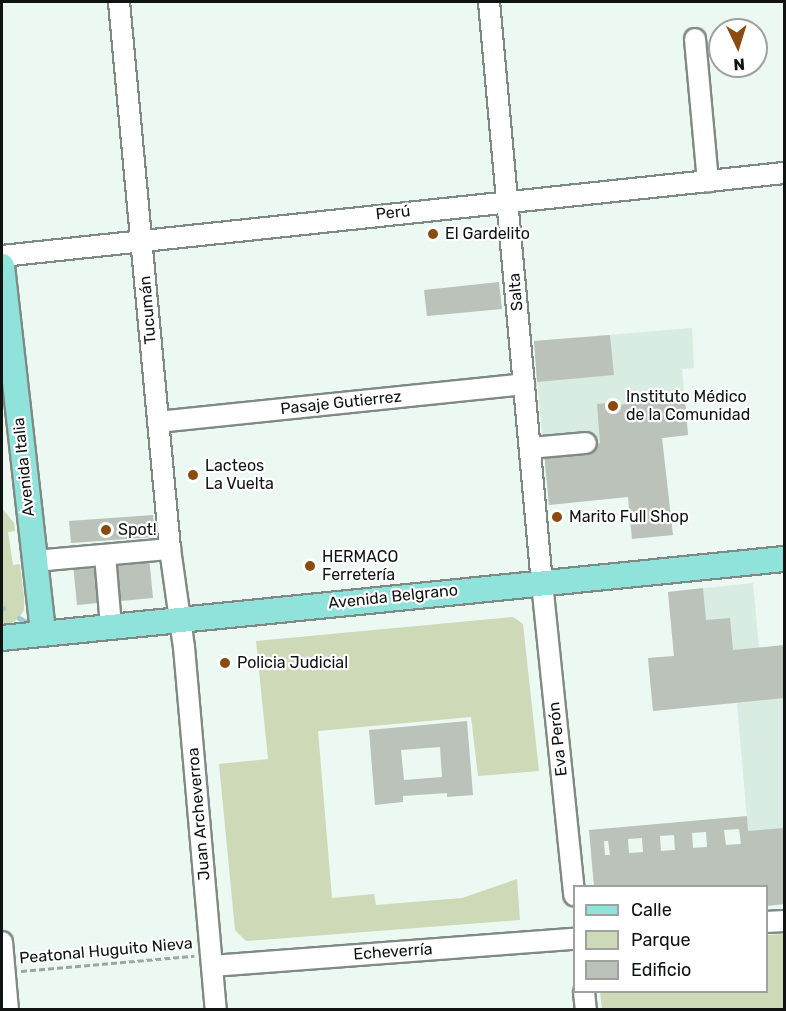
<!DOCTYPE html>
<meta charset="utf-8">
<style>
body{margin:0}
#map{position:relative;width:786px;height:1011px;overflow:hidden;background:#ecf8f2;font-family:Rubik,sans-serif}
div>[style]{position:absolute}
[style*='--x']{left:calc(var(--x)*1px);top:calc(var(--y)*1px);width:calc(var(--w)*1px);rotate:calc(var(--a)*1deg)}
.built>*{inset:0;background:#d9ece2}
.green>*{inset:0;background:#ced9b7}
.stream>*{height:5px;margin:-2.5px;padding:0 2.5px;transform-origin:2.5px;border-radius:2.5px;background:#9ccbd1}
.building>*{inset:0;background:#bac2b9}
.path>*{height:3px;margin-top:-1.5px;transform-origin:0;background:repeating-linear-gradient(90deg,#9da6a2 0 6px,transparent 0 9px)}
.roads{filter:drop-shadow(2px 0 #808a85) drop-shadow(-2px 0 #808a85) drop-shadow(0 2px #808a85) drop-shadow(0 -2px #808a85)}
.minor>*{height:20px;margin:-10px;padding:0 10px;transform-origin:10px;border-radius:10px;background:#fff}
.major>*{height:24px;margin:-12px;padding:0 12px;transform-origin:12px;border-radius:12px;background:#8fe3db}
.dots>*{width:16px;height:16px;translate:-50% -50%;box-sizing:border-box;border:3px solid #fff;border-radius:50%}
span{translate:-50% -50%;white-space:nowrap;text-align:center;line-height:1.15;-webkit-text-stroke:4.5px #fff;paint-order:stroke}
.street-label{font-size:16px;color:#0f1311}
.poi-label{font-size:16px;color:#0f1311}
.left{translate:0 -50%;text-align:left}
.frame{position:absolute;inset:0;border:3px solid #0f1311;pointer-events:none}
.legend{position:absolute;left:573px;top:885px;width:195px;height:108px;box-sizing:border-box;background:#fff;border:2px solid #9fa1a0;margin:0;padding:8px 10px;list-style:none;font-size:18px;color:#0f1311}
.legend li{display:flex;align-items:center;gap:12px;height:30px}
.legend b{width:30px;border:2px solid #9fa1a0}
.north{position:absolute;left:708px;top:18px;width:60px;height:60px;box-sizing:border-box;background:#fff;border:2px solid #9fa1a0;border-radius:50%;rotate:176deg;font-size:16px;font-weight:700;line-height:24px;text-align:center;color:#0f1311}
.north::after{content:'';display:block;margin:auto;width:21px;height:27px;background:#8a4b10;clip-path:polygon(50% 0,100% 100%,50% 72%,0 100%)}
</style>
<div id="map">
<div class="built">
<i style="clip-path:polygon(692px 328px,694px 368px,682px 369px,688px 435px,662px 438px,665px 467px,546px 480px,534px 341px)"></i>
<i style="clip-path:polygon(753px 583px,759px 648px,784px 645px,784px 904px,767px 906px,766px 886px,594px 886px,591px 857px,749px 843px,737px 703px,653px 711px,648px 658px,674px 656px,668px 592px)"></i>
</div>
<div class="green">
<i style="clip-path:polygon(2px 508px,14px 523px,15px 531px,8px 532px,13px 565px,20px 564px,24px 597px,24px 610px,19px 618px,12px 623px,2px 624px)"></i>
<i style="clip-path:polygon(513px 617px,523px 624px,539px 771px,478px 776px,471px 717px,318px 731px,332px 898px,374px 894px,376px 905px,462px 898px,517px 879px,520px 920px,246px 941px,235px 930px,219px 764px,268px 759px,256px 641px)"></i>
<i style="clip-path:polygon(784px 934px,784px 1009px,602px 1009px,600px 992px,766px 992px,767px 935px)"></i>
</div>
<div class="stream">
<i style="--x:2;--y:608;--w:1;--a:0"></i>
<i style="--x:19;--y:618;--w:17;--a:31"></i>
</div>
<div class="building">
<i style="clip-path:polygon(499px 282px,502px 309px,427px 316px,424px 290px)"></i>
<i style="clip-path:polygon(610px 335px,614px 375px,537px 382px,534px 341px)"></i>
<i style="clip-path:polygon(685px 399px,688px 435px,662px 438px,673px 535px,632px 539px,628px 497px,549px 505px,544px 451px,595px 447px,594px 444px,600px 443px,597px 404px,616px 402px,617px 405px)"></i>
<i style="clip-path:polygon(153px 515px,155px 537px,71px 543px,69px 521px)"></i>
<i style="clip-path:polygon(149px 557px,153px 598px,77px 605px,73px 564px)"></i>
<i style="clip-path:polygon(703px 588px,706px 620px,730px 618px,733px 650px,784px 645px,784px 698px,653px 711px,648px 658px,674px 656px,668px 592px)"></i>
<i style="clip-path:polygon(evenodd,467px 721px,473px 795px,447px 797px,447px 793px,403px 796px,403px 802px,375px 805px,369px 730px,467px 721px,440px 747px,442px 777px,404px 780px,401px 750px,440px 747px)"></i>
<i style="clip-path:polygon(evenodd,747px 816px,748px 831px,784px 828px,784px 904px,766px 906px,766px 886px,594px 886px,589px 830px,747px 816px,739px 829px,741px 844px,726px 845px,724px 830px,739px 829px,747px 816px,706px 832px,707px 847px,693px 848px,692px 833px,706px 832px,747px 816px,674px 835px,675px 850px,661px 851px,660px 836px,674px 835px,747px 816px,642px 838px,643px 852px,629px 853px,628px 839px,642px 838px,747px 816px,604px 841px,608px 841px,610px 855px,605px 855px,604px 841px)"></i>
</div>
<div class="path">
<i style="--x:21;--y:971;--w:174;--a:-5"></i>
</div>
<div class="roads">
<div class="minor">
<i style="--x:119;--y:2;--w:549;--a:84.67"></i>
<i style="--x:170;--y:549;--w:99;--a:81.9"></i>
<i style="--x:184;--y:647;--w:364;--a:85"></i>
<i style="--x:489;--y:2;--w:583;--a:84.79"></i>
<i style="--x:542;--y:583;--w:314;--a:84.1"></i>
<i style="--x:695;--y:39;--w:143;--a:84.8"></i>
<i style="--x:2;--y:256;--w:786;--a:-6.06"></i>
<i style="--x:158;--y:422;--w:368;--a:-5.9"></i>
<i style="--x:530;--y:448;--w:56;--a:-5.1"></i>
<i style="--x:105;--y:555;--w:71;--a:85.2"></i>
<i style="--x:35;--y:561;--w:136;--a:-5.1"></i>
<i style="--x:766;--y:922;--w:18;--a:-3"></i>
<i style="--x:2;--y:942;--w:68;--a:85"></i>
<i style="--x:212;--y:966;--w:363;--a:-4.3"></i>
<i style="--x:584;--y:992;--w:18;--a:84"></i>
</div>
<div class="major">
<i style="--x:2;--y:266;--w:369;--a:83.6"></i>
<i style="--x:2;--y:638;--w:786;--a:-5.77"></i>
</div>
</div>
<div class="dots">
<i style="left:433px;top:234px;background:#8a4b10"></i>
<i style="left:613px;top:406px;background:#8a4b10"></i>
<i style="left:193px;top:475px;background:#8a4b10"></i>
<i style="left:557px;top:517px;background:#8a4b10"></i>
<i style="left:106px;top:530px;background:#8a4b10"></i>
<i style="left:310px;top:566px;background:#8a4b10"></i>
<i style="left:225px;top:663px;background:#8a4b10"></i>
</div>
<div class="street-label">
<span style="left:393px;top:213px;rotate:-6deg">Perú</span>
<span style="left:516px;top:292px;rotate:-95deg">Salta</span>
<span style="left:148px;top:310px;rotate:-95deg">Tucumán</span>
<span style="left:341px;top:403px;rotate:-6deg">Pasaje Gutierrez</span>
<span style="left:24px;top:467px;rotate:-96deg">Avenida Italia</span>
<span style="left:393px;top:597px;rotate:-6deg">Avenida Belgrano</span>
<span style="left:558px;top:739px;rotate:-96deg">Eva Perón</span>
<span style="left:199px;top:814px;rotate:-95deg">Juan Archeverroa</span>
<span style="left:106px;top:951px;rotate:-5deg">Peatonal Huguito Nieva</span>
<span style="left:393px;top:952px;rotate:-4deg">Echeverría</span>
</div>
<div class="poi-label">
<span class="left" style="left:445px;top:234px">El Gardelito</span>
<span class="left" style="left:626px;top:406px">Instituto Médico<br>de la Comunidad</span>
<span class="left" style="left:205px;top:475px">Lacteos<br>La Vuelta</span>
<span class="left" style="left:569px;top:517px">Marito Full Shop</span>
<span class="left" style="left:118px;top:530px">Spot!</span>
<span class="left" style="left:322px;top:566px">HERMACO<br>Ferretería</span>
<span class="left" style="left:237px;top:663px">Policia Judicial</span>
</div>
<div class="frame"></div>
<ul class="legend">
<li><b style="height:8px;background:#8fe3db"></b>Calle</li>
<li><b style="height:16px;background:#ced9b7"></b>Parque</li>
<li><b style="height:16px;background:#bac2b9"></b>Edificio</li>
</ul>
<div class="north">N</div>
</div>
